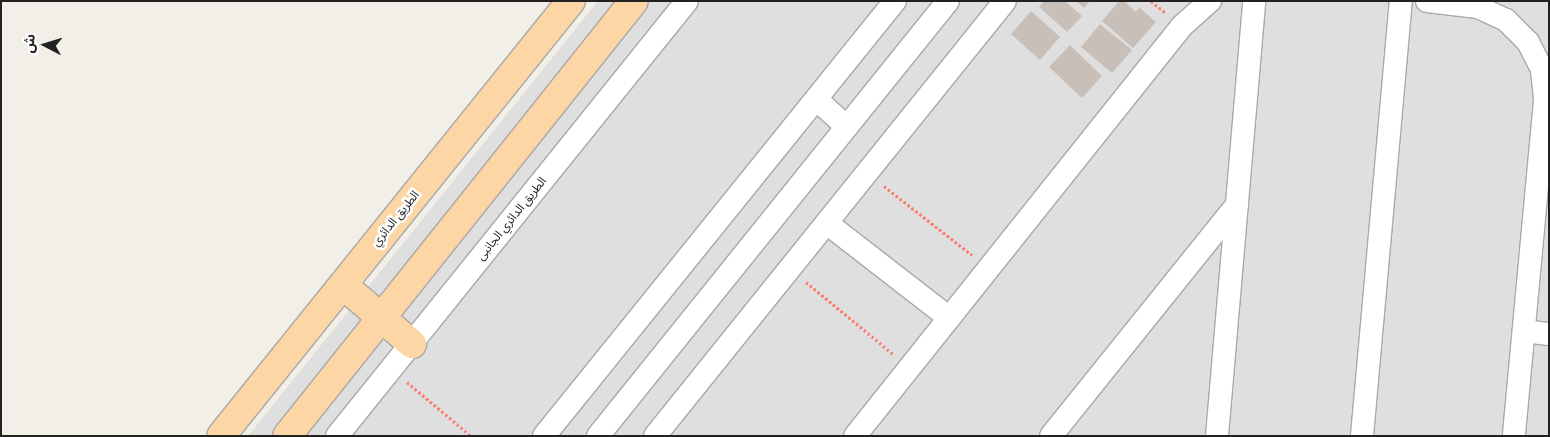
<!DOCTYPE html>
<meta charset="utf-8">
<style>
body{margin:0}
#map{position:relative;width:1550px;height:437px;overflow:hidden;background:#f2efe9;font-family:Signika,"Noto Sans Arabic",sans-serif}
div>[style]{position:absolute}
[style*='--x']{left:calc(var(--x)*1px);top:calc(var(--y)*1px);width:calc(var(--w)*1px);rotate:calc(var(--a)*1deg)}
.residential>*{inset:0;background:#e0dfdf}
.building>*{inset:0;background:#c7bfb8}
.path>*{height:3px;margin-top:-1.5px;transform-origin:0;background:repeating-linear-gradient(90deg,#fa8072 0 2.5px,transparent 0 5px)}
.roads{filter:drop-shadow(1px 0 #a9a9a9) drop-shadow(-1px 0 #a9a9a9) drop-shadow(0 1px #a9a9a9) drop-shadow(0 -1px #a9a9a9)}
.minor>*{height:22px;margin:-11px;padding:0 11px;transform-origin:11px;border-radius:11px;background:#fff}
.major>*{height:28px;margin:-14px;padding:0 14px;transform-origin:14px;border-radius:14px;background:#fcd6a4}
span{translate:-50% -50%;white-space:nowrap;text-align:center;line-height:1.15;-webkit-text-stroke:5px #fff;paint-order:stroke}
.street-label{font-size:12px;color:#222}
.frame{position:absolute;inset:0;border:2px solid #222;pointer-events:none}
.north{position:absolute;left:20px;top:20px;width:50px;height:50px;-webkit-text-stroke:4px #fff;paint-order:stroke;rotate:275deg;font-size:14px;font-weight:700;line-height:20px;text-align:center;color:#222}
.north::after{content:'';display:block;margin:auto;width:18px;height:22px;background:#222;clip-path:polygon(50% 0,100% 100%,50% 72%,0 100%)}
</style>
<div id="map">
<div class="residential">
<i style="clip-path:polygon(598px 1px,1549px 1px,1549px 436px,248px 436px)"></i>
</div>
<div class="building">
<i style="clip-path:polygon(1044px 1px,1065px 1px,1082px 16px,1067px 32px,1039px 7px)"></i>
<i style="clip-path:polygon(1076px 1px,1090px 1px,1084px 8px)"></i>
<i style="clip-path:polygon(1119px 1px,1124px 1px,1136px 12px,1139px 7px,1156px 22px,1133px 48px,1102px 21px)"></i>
<i style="clip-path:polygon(1031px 11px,1060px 37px,1040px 60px,1011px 34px)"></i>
<i style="clip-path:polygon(1100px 24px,1132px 50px,1112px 73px,1081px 47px)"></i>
<i style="clip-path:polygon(1070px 45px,1102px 76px,1082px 98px,1049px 67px)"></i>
</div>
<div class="path">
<i style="--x:1151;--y:1;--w:19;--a:39"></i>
<i style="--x:884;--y:186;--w:112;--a:38.1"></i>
<i style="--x:806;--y:282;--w:113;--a:39.6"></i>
<i style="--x:407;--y:382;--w:84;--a:40.2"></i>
</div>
<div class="roads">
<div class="minor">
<i style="--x:1427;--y:1;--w:51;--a:6.7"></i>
<i style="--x:1478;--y:7;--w:31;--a:25"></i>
<i style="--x:1506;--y:20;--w:31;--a:45"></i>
<i style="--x:1528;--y:42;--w:31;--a:63"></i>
<i style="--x:1542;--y:70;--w:30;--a:84"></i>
<i style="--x:1545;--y:100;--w:337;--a:95.3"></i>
<i style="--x:817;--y:100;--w:40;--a:42"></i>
<i style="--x:828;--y:224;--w:153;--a:37.8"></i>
<i style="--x:1524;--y:331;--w:25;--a:7"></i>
<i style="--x:337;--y:436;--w:558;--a:-51.18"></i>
<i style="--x:544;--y:436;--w:559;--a:-51.1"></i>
<i style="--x:598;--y:436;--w:558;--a:-51.18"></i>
<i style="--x:655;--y:436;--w:558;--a:-51.18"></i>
<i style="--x:855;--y:436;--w:524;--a:-51.43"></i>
<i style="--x:1182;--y:26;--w:38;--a:-42"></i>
<i style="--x:1051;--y:436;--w:297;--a:-51.2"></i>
<i style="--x:1217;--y:436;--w:437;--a:-85.1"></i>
<i style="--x:1362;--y:436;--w:437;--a:-84.9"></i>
</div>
<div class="major">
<i style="--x:343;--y:285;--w:91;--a:40.5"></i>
<i style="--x:221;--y:436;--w:558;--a:-51.18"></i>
<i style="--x:287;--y:436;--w:556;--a:-51.42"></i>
</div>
</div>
<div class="street-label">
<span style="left:396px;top:219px;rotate:-51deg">الطريق الدائري</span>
<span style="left:512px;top:219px;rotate:-51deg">الطريق الدائري الجانبى</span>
</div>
<div class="frame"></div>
<div class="north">ش</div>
</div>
